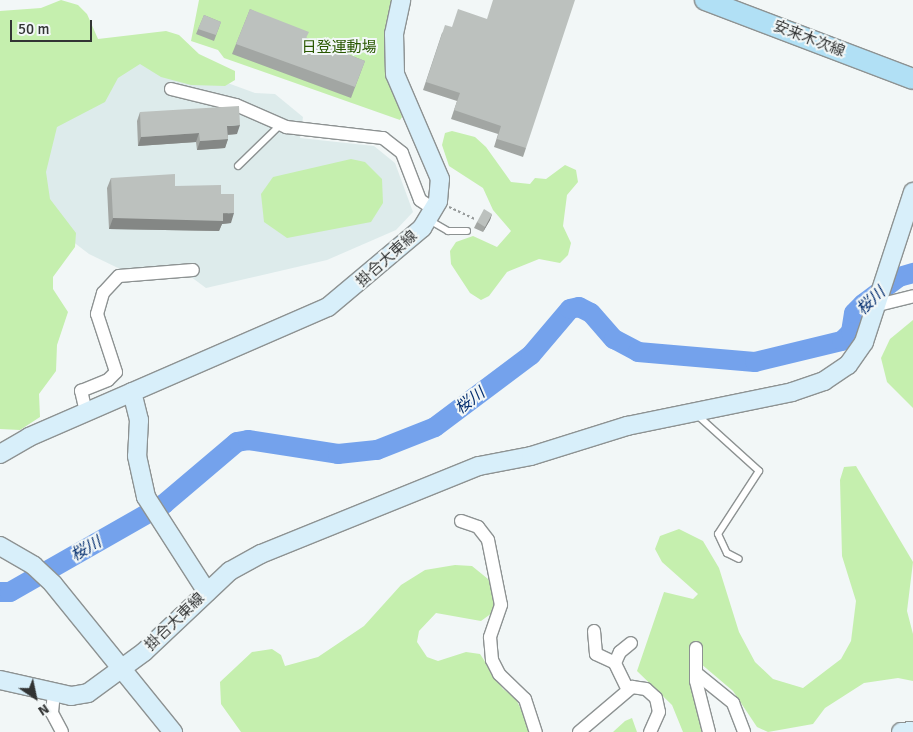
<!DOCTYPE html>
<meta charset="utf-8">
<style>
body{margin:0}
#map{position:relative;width:913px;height:732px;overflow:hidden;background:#f2f7f7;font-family:Signika,"Noto Sans JP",sans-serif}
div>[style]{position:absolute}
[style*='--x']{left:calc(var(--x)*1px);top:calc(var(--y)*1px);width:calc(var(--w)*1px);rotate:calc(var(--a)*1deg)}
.built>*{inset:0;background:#ddebeb}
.green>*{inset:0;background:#c5efae}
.river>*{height:20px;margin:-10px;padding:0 10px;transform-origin:10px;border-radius:10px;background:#74a2ec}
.path>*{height:2px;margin-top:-1px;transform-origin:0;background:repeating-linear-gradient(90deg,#969a9a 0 2.5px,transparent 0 5px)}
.roads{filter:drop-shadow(1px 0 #8d9292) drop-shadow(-1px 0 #8d9292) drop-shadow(0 1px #8d9292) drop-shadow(0 -1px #8d9292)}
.lane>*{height:6px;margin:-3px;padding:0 3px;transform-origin:3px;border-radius:3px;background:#fff}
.street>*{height:12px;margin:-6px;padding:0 6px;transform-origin:6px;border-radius:6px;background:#fff}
.secondary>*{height:18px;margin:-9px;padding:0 9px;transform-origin:9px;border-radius:9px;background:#d8effa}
.primary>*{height:20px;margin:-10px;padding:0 10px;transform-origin:10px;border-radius:10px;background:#b1e0f5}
.wall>*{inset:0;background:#a2a6a3}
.shaded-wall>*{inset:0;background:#848785}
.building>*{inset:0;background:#bcc1be}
span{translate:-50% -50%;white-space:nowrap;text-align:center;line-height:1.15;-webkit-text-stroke:4px #f2f7f7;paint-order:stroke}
.street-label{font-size:15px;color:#323434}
.park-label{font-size:15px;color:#295700}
.water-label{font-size:16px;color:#042e6f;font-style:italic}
.north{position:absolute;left:10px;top:672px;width:50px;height:50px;-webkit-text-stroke:4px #f2f7f7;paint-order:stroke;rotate:146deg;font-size:14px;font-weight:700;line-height:20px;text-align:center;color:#323434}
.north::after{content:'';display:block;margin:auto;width:18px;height:22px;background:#323434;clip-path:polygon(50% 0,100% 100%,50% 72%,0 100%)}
.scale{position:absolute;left:10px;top:20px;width:82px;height:22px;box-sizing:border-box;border:2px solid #323434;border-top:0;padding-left:6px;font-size:15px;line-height:18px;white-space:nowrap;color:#323434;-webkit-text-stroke:4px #f2f7f7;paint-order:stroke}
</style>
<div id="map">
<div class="built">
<i style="clip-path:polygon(116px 52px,184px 67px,255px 93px,275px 94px,303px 117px,300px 138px,374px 146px,395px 163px,413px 212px,396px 230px,327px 260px,206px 288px,183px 271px,152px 274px,120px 269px,89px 254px,33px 211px,53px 111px)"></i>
</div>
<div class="green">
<i style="clip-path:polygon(61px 0,78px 5px,87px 14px,98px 39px,166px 31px,179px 35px,199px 54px,235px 71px,235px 80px,225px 86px,191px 85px,161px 77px,140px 64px,118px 78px,105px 102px,57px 127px,46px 172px,50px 199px,76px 233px,75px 247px,53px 277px,53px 289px,68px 312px,57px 345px,56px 371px,39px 394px,40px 417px,20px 430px,0 429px,0 11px,41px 8px)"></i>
<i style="clip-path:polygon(199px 0,395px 0,388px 72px,402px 117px,400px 120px,224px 58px,218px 50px,191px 41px)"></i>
<i style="clip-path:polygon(452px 131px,475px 137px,486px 147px,511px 182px,530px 184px,535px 178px,546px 179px,565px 165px,576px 170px,578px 182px,567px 195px,563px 226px,571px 243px,568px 255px,560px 263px,539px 259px,507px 272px,489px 296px,481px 300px,470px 293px,451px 264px,450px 251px,456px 242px,473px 236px,497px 247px,511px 231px,493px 210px,483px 188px,449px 166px,442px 145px,445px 133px)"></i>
<i style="clip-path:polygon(351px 159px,365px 162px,382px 179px,383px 203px,371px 222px,287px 238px,264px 222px,261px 194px,273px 177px)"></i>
<i style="clip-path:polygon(913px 320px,913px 408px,887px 382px,881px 358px,890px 339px)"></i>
<i style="clip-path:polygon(856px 466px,913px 562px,907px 611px,913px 634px,913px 681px,898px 678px,864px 683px,825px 708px,813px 724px,768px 732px,757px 727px,733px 691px,700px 663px,701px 732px,683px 732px,672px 705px,637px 671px,664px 592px,693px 599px,698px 594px,662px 562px,655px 549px,660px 536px,679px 529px,703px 541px,719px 568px,739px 632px,755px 662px,773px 679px,803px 688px,841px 659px,851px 641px,856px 601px,842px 556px,840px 480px,844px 467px)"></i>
<i style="clip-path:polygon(455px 565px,472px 566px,488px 579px,496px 597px,492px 613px,481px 621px,436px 613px,419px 631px,417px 642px,427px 657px,438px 661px,466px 652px,480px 654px,503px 689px,515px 697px,532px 732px,241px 732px,221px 704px,220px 682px,252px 652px,272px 649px,281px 655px,285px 666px,318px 657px,364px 626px,401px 585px,425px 570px)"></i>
<i style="clip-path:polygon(632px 718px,637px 732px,613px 732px,625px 721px)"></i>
</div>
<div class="river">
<i style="--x:0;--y:592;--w:10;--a:0"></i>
<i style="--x:10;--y:592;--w:177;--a:-29.7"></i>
<i style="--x:164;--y:504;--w:96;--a:-40.3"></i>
<i style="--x:237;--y:442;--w:11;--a:-10"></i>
<i style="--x:248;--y:440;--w:91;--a:8.8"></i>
<i style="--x:338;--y:454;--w:39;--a:-6"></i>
<i style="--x:377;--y:450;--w:62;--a:-21.6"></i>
<i style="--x:435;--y:427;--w:120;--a:-36.9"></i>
<i style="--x:531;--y:355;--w:60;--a:-49.7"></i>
<i style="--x:570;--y:309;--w:9;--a:-13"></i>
<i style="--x:579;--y:307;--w:13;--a:27"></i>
<i style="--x:591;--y:313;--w:35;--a:49"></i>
<i style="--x:614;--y:339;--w:27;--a:28"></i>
<i style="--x:638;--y:352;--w:117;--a:4.9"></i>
<i style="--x:755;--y:362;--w:89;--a:-13.6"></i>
<i style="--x:842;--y:341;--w:13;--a:-45"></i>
<i style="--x:851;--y:332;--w:19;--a:-81"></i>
<i style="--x:854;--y:313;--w:13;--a:-45"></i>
<i style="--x:863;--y:304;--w:45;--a:-36.9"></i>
<i style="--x:899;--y:277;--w:15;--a:-16"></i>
</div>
<div class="path">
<i style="--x:449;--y:207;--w:29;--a:25"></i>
</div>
<div class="roads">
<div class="lane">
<i style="--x:238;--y:166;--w:59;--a:-44.3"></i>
<i style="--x:429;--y:220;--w:22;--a:30"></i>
<i style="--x:448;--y:231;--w:19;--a:0"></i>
<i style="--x:696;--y:414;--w:85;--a:42.1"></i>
<i style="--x:759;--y:471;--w:75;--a:123.1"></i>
<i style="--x:718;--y:534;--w:21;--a:65"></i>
<i style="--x:727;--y:553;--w:13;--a:27"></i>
</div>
<div class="street">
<i style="--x:171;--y:89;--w:67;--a:13.8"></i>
<i style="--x:236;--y:105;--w:55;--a:23.7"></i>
<i style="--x:286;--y:127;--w:98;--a:6.5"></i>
<i style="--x:383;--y:138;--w:24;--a:38"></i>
<i style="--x:402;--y:153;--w:50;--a:69"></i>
<i style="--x:420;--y:200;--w:18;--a:34"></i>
<i style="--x:878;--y:305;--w:36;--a:-14"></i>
<i style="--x:86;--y:412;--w:22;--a:-103"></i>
<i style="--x:81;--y:391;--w:29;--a:-22"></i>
<i style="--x:108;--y:380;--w:11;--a:-45"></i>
<i style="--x:116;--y:372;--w:61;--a:-108.1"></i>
<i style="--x:97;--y:314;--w:22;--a:-74"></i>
<i style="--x:103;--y:293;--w:23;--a:-47"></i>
<i style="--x:119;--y:276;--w:74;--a:-4.6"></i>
<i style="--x:461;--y:521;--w:18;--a:19"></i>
<i style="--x:478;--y:527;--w:16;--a:52"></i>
<i style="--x:488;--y:540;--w:66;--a:78.7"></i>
<i style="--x:501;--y:605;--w:34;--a:109"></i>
<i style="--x:490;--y:637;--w:23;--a:85"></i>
<i style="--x:492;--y:660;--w:16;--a:63"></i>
<i style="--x:499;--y:674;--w:36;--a:44"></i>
<i style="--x:525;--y:699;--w:35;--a:72"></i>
<i style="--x:594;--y:631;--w:23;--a:85"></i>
<i style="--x:596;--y:654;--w:21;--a:25"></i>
<i style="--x:696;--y:648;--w:33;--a:90"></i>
<i style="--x:696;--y:681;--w:53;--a:75.7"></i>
<i style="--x:696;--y:673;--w:48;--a:39"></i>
<i style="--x:733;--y:703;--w:31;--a:69"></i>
<i style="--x:627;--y:688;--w:28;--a:-116"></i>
<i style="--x:615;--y:663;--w:12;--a:-66"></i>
<i style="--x:620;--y:652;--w:14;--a:-39"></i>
<i style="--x:54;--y:693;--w:20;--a:96"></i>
<i style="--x:52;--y:713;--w:21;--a:62"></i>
<i style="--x:579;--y:732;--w:70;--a:-40.3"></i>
<i style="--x:632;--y:687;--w:14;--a:8"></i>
<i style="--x:646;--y:689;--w:13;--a:42"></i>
<i style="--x:656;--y:698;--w:14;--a:78"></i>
<i style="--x:659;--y:712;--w:22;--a:114"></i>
</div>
<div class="secondary">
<i style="--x:132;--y:392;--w:29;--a:76"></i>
<i style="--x:139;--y:420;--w:36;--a:93"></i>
<i style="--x:137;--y:456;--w:42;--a:77.6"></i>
<i style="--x:146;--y:497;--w:113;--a:57.3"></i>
<i style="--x:0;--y:454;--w:34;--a:-30"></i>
<i style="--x:29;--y:437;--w:326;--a:-23.5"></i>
<i style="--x:328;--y:307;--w:123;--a:-40"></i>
<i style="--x:422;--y:228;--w:31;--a:-59"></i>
<i style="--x:438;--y:201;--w:22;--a:-85"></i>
<i style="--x:440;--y:179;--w:114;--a:-113.2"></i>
<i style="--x:395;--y:74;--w:40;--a:-91.4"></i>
<i style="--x:394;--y:34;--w:35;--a:-78"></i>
<i style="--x:0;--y:546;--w:39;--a:30"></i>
<i style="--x:34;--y:566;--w:26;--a:43"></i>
<i style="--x:53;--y:584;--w:191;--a:51"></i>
<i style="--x:0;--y:680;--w:73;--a:12.7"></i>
<i style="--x:71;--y:696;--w:17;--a:-10"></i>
<i style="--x:88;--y:693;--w:69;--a:-36.2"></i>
<i style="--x:144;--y:652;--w:118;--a:-43.3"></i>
<i style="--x:230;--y:571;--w:35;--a:-29"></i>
<i style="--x:261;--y:554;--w:235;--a:-22"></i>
<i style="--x:479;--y:466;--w:53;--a:-10.9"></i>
<i style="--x:531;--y:456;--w:101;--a:-17.4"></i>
<i style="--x:627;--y:426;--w:168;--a:-11.6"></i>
<i style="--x:792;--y:392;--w:34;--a:-19"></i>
<i style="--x:824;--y:381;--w:29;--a:-34"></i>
<i style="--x:848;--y:365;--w:28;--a:-55"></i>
<i style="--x:864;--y:342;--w:158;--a:-71.9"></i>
<i style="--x:901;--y:732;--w:12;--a:-5"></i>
</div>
<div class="primary">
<i style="--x:705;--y:0;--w:222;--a:20.8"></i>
</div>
</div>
<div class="wall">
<i style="clip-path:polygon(250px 9px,307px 38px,365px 61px,351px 98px,232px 54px)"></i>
<i style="clip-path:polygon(204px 15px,221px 22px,214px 41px,196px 34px)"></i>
<i style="clip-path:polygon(452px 27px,526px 148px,523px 157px,494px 147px,498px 134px,451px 119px,457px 101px,423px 90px,442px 33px)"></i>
<i style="clip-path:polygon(140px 112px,237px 134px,228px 135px,228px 139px,225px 148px,197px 150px,196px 142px,138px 146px,137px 121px)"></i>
<i style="clip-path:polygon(111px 178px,221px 194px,231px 223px,222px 224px,219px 231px,109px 229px,107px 188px)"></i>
<i style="clip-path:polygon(492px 214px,490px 220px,483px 232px,474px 228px,477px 222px)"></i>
</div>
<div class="shaded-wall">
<i style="clip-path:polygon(240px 125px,237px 134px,224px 135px,227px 126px)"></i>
<i style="clip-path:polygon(199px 133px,196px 142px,138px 146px,141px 137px)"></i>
<i style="clip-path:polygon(228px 139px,225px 148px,197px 150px,200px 141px)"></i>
<i style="clip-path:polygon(234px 213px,231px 223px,222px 224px,219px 231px,109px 229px,113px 218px)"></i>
<i style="clip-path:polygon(492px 214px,490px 220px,483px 232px,485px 227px)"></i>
</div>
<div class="building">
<i style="clip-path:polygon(493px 0,575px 0,526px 148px,497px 139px,501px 126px,454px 110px,460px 93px,426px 82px,445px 25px,452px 27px,458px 9px,487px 19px)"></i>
<i style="clip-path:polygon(250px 9px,309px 32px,306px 38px,365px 61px,355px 87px,236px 44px)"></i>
<i style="clip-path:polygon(204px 15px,221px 22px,216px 35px,198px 29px)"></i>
<i style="clip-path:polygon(239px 106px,240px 125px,227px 126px,228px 139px,200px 141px,199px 133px,141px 137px,140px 112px)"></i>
<i style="clip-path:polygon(175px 174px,175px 186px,221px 185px,221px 194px,234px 194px,234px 213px,223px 213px,223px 221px,113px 218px,111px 178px)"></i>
<i style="clip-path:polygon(484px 209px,492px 214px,485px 227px,477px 222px)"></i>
</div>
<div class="street-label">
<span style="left:809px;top:39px;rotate:21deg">安来木次線</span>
<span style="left:387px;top:259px;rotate:-42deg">掛合大東線</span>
<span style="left:175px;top:622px;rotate:-44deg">掛合大東線</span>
</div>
<div class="park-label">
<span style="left:339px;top:48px">日登運動場</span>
</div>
<div class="water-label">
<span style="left:871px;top:301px;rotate:-43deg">桜川</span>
<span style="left:470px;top:401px;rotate:-37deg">桜川</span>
<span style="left:86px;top:549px;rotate:-30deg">桜川</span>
</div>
<div class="north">N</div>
<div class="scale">50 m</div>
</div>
